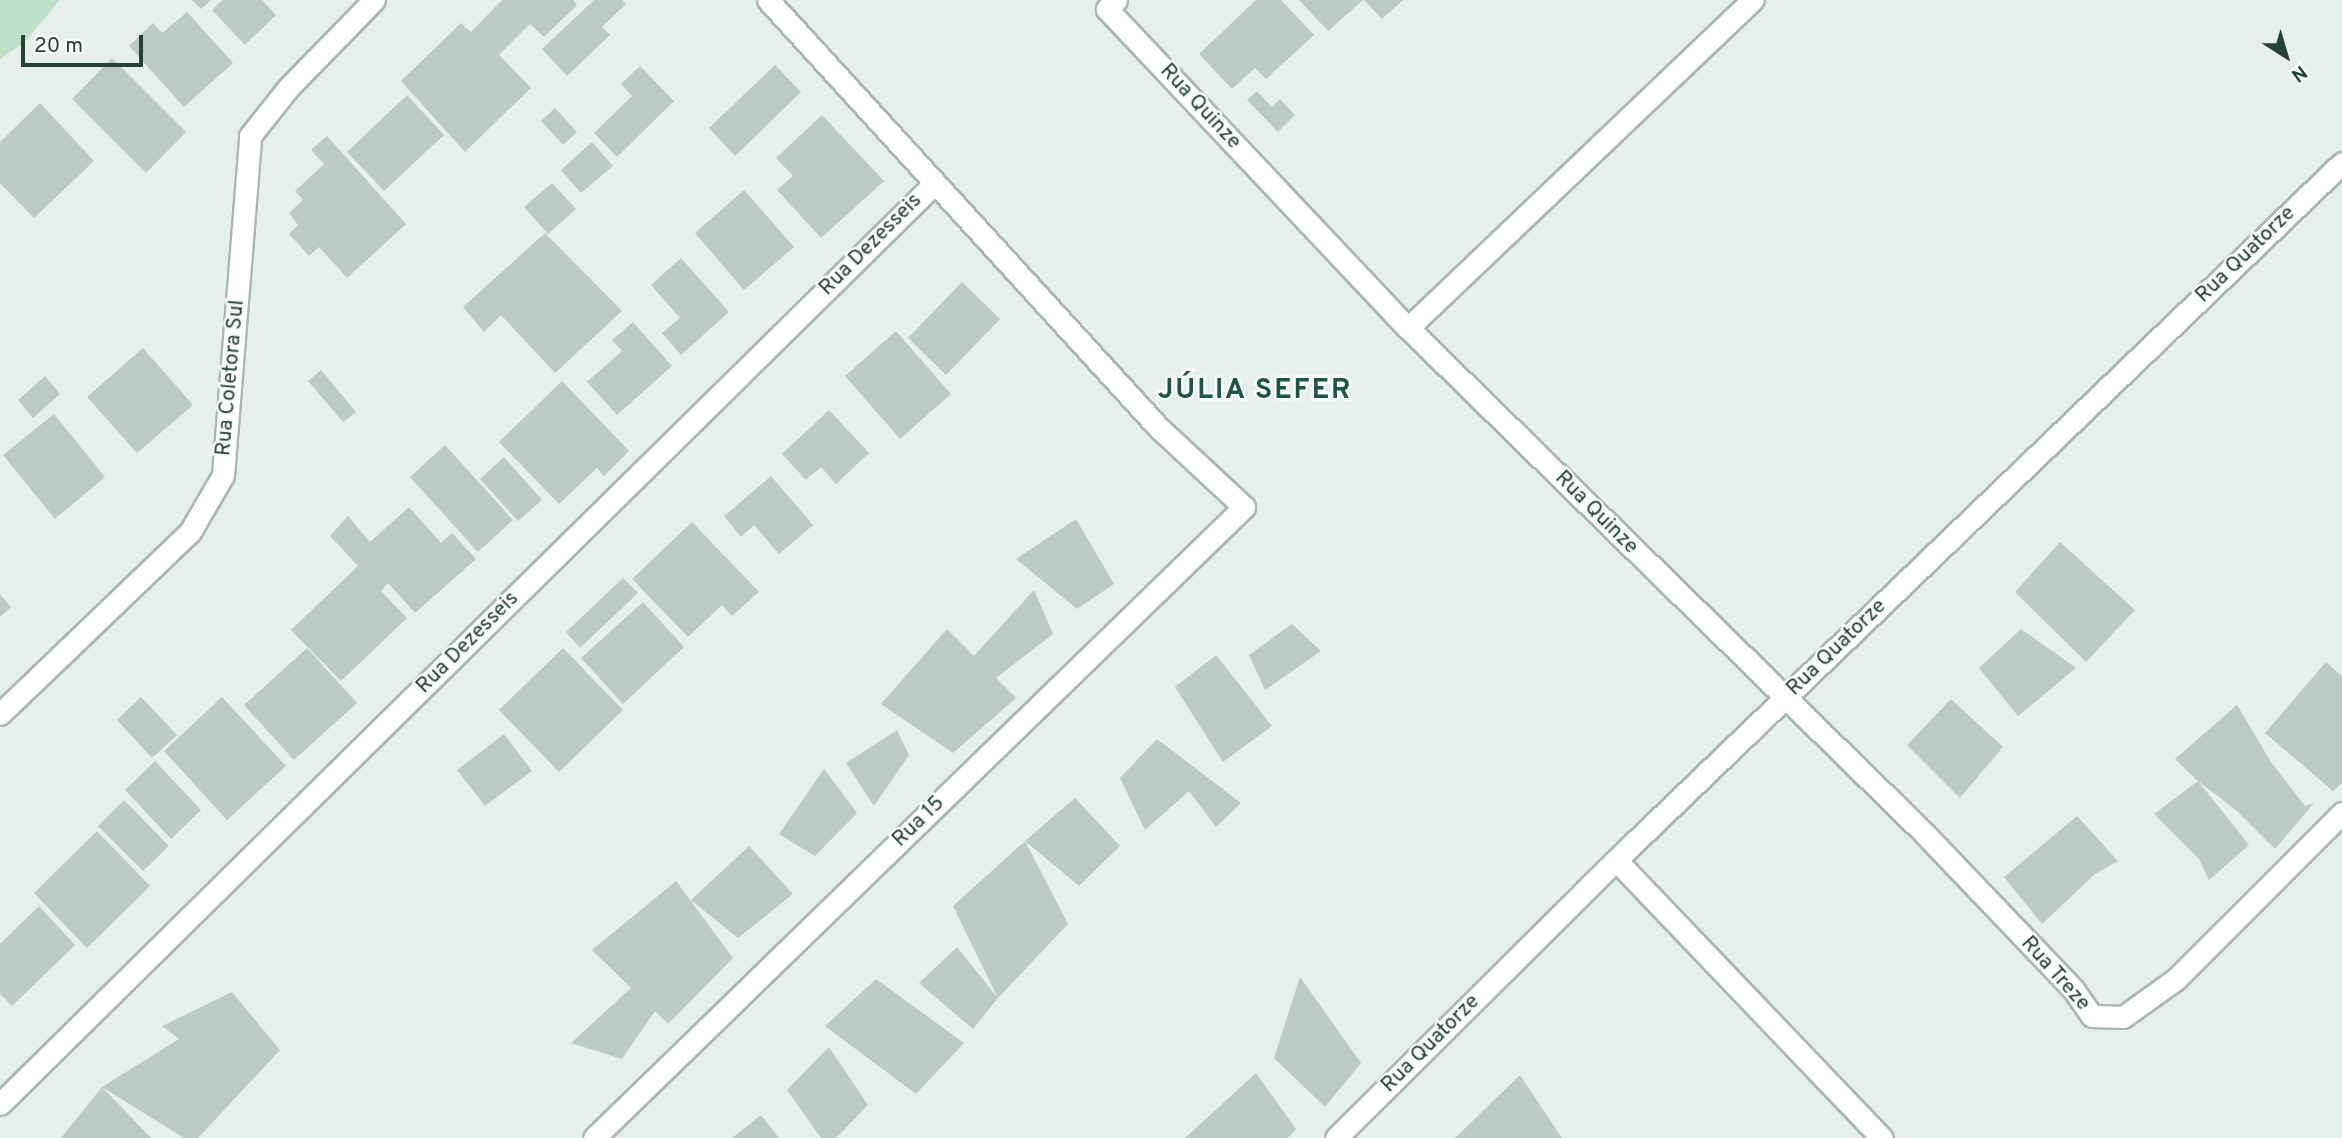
<!DOCTYPE html>
<meta charset="utf-8">
<style>
body{margin:0}
#map{position:relative;width:2342px;height:1138px;overflow:hidden;background:#e6efeb;font-family:Overpass,sans-serif}
div>[style]{position:absolute}
[style*='--x']{left:calc(var(--x)*1px);top:calc(var(--y)*1px);width:calc(var(--w)*1px);rotate:calc(var(--a)*1deg)}
.green>*{inset:0;background:#bfe0c8}
.building>*{inset:0;background:#bbcac4}
.roads{filter:drop-shadow(2px 0 #a8b8b2) drop-shadow(-2px 0 #a8b8b2) drop-shadow(0 2px #a8b8b2) drop-shadow(0 -2px #a8b8b2)}
.street>*{height:21px;margin:-10.5px;padding:0 10.5px;transform-origin:10.5px;border-radius:10.5px;background:#fff}
.secondary>*{height:21px;margin:-10.5px;padding:0 10.5px;transform-origin:10.5px;border-radius:10.5px;background:#fff}
span{translate:-50% -50%;white-space:nowrap;text-align:center;line-height:1.15;-webkit-text-stroke:5px #f7fbf9;paint-order:stroke}
.street-label{font-size:21px;color:#24423a}
.district-label{font-size:28px;color:#1f5548;font-weight:700;letter-spacing:2px}
.north{position:absolute;left:2251px;top:21px;width:70px;height:70px;-webkit-text-stroke:5px #f7fbf9;paint-order:stroke;rotate:143deg;font-size:19px;font-weight:700;line-height:28px;text-align:center;color:#24423a}
.north::after{content:'';display:block;margin:auto;width:24px;height:32px;background:#24423a;clip-path:polygon(50% 0,100% 100%,50% 72%,0 100%)}
.scale{position:absolute;left:21px;top:35px;width:122px;height:32px;box-sizing:border-box;border:4px solid #24423a;border-top:0;padding-left:9px;font-size:21px;line-height:24px;white-space:nowrap;color:#24423a;-webkit-text-stroke:5px #f7fbf9;paint-order:stroke}
</style>
<div id="map">
<div class="green">
<i style="clip-path:polygon(0 0,60px 0,24px 43px,0 59px)"></i>
</div>
<div class="building">
<i style="clip-path:polygon(192px 0,211px 0,201px 9px)"></i>
<i style="clip-path:polygon(222px 0,262px 0,276px 15px,245px 45px,212px 10px)"></i>
<i style="clip-path:polygon(502px 0,573px 0,577px 5px,544px 37px,530px 24px,499px 55px,531px 88px,465px 152px,401px 81px,461px 23px,471px 32px)"></i>
<i style="clip-path:polygon(594px 0,622px 0,626px 4px,602px 27px,610px 35px,567px 76px,542px 49px)"></i>
<i style="clip-path:polygon(1256px 0,1281px 0,1314px 35px,1266px 79px,1255px 68px,1232px 89px,1199px 54px)"></i>
<i style="clip-path:polygon(1299px 0,1363px 0,1328px 31px)"></i>
<i style="clip-path:polygon(1364px 0,1403px 0,1382px 19px)"></i>
<i style="clip-path:polygon(187px 12px,233px 63px,184px 107px,129px 46px,153px 23px,162px 33px)"></i>
<i style="clip-path:polygon(112px 58px,186px 132px,146px 173px,72px 99px)"></i>
<i style="clip-path:polygon(775px 65px,801px 92px,735px 156px,709px 128px)"></i>
<i style="clip-path:polygon(640px 66px,674px 101px,617px 157px,594px 133px,632px 96px,621px 84px)"></i>
<i style="clip-path:polygon(1257px 91px,1272px 107px,1280px 99px,1295px 115px,1278px 132px,1247px 100px)"></i>
<i style="clip-path:polygon(407px 95px,444px 135px,384px 191px,347px 152px)"></i>
<i style="clip-path:polygon(40px 103px,94px 161px,34px 218px,0 183px,0 142px)"></i>
<i style="clip-path:polygon(555px 108px,577px 132px,563px 145px,541px 121px)"></i>
<i style="clip-path:polygon(822px 115px,884px 181px,821px 238px,777px 190px,793px 176px,776px 158px)"></i>
<i style="clip-path:polygon(327px 136px,406px 224px,347px 278px,319px 247px,309px 256px,289px 234px,298px 225px,289px 213px,303px 200px,295px 191px,324px 164px,311px 150px)"></i>
<i style="clip-path:polygon(592px 142px,613px 166px,581px 193px,561px 170px)"></i>
<i style="clip-path:polygon(552px 183px,576px 209px,548px 234px,524px 207px)"></i>
<i style="clip-path:polygon(744px 190px,794px 247px,744px 290px,695px 233px)"></i>
<i style="clip-path:polygon(545px 233px,622px 311px,555px 373px,501px 315px,484px 332px,463px 307px)"></i>
<i style="clip-path:polygon(681px 258px,729px 312px,681px 355px,662px 333px,680px 318px,651px 285px)"></i>
<i style="clip-path:polygon(962px 282px,1000px 319px,946px 375px,908px 338px)"></i>
<i style="clip-path:polygon(633px 322px,672px 366px,617px 415px,587px 382px,622px 351px,612px 340px)"></i>
<i style="clip-path:polygon(896px 331px,951px 394px,900px 439px,845px 376px)"></i>
<i style="clip-path:polygon(143px 348px,193px 405px,137px 453px,87px 397px)"></i>
<i style="clip-path:polygon(321px 370px,356px 412px,343px 422px,308px 381px)"></i>
<i style="clip-path:polygon(45px 376px,60px 394px,33px 418px,18px 400px)"></i>
<i style="clip-path:polygon(562px 381px,629px 451px,604px 476px,597px 468px,559px 504px,499px 442px)"></i>
<i style="clip-path:polygon(829px 410px,869px 453px,836px 484px,821px 467px,806px 480px,782px 454px)"></i>
<i style="clip-path:polygon(54px 414px,105px 477px,55px 519px,3px 455px)"></i>
<i style="clip-path:polygon(445px 445px,513px 520px,478px 552px,410px 477px)"></i>
<i style="clip-path:polygon(504px 457px,542px 500px,518px 521px,480px 479px)"></i>
<i style="clip-path:polygon(771px 476px,813px 525px,779px 554px,754px 525px,741px 537px,724px 516px)"></i>
<i style="clip-path:polygon(409px 507px,441px 543px,452px 533px,476px 559px,415px 613px,388px 583px,381px 591px,407px 618px,341px 681px,291px 630px,358px 566px,330px 536px,348px 516px,370px 542px)"></i>
<i style="clip-path:polygon(1076px 519px,1114px 584px,1077px 609px,1016px 559px)"></i>
<i style="clip-path:polygon(692px 522px,759px 592px,732px 616px,722px 605px,688px 637px,632px 579px)"></i>
<i style="clip-path:polygon(2060px 542px,2135px 610px,2086px 662px,2015px 592px)"></i>
<i style="clip-path:polygon(623px 578px,638px 593px,580px 648px,566px 632px)"></i>
<i style="clip-path:polygon(1034px 590px,1053px 634px,996px 678px,1016px 698px,953px 753px,881px 704px,947px 629px,974px 656px)"></i>
<i style="clip-path:polygon(0 594px,11px 607px,0 617px)"></i>
<i style="clip-path:polygon(643px 602px,684px 647px,623px 704px,581px 658px)"></i>
<i style="clip-path:polygon(1292px 624px,1321px 651px,1265px 690px,1249px 655px)"></i>
<i style="clip-path:polygon(2021px 629px,2076px 668px,2018px 716px,1979px 668px)"></i>
<i style="clip-path:polygon(307px 648px,357px 703px,294px 760px,244px 705px)"></i>
<i style="clip-path:polygon(563px 648px,623px 710px,559px 772px,499px 710px)"></i>
<i style="clip-path:polygon(1216px 655px,1272px 726px,1223px 762px,1175px 687px)"></i>
<i style="clip-path:polygon(2326px 662px,2342px 676px,2342px 783px,2333px 791px,2265px 733px)"></i>
<i style="clip-path:polygon(141px 697px,177px 735px,152px 758px,117px 720px)"></i>
<i style="clip-path:polygon(222px 697px,286px 766px,227px 820px,164px 751px)"></i>
<i style="clip-path:polygon(1951px 699px,2003px 747px,1960px 798px,1907px 745px)"></i>
<i style="clip-path:polygon(2237px 705px,2271px 762px,2305px 806px,2314px 803px,2275px 849px,2237px 811px,2198px 781px,2249px 845px,2209px 880px,2199px 859px,2154px 814px,2198px 781px,2175px 759px)"></i>
<i style="clip-path:polygon(897px 730px,909px 755px,874px 806px,846px 763px)"></i>
<i style="clip-path:polygon(504px 734px,532px 771px,485px 806px,457px 770px)"></i>
<i style="clip-path:polygon(1157px 739px,1241px 803px,1216px 827px,1189px 791px,1145px 830px,1120px 778px)"></i>
<i style="clip-path:polygon(155px 761px,201px 810px,171px 839px,125px 790px)"></i>
<i style="clip-path:polygon(824px 769px,857px 813px,815px 856px,779px 834px)"></i>
<i style="clip-path:polygon(1075px 798px,1120px 846px,1079px 886px,1025px 841px,1068px 924px,998px 998px,953px 906px,1025px 841px)"></i>
<i style="clip-path:polygon(124px 800px,169px 846px,143px 871px,98px 826px)"></i>
<i style="clip-path:polygon(2077px 816px,2118px 861px,2095px 874px,2042px 924px,2004px 877px)"></i>
<i style="clip-path:polygon(97px 831px,150px 886px,87px 948px,34px 893px)"></i>
<i style="clip-path:polygon(749px 846px,793px 894px,738px 938px,691px 900px)"></i>
<i style="clip-path:polygon(676px 881px,733px 958px,668px 1024px,655px 1011px,622px 1059px,571px 1043px,631px 988px,592px 950px)"></i>
<i style="clip-path:polygon(39px 906px,75px 945px,12px 1006px,0 994px,0 944px)"></i>
<i style="clip-path:polygon(957px 947px,998px 998px,973px 1029px,919px 983px)"></i>
<i style="clip-path:polygon(1300px 977px,1361px 1063px,1325px 1107px,1274px 1058px)"></i>
<i style="clip-path:polygon(876px 979px,964px 1043px,916px 1094px,825px 1026px)"></i>
<i style="clip-path:polygon(232px 992px,280px 1050px,198px 1138px,184px 1138px,102px 1087px,179px 1039px,162px 1026px)"></i>
<i style="clip-path:polygon(829px 1047px,868px 1105px,836px 1138px,821px 1138px,787px 1090px)"></i>
<i style="clip-path:polygon(1256px 1073px,1296px 1129px,1288px 1138px,1185px 1138px)"></i>
<i style="clip-path:polygon(1520px 1075px,1562px 1138px,1455px 1138px)"></i>
<i style="clip-path:polygon(102px 1087px,151px 1138px,61px 1138px)"></i>
<i style="clip-path:polygon(761px 1115px,779px 1138px,732px 1138px)"></i>
</div>
<div class="roads">
<div class="street">
<i style="--x:1116;--y:0;--w:13;--a:135"></i>
<i style="--x:1107;--y:9;--w:439;--a:46.7"></i>
<i style="--x:1408;--y:328;--w:722;--a:44.38"></i>
<i style="--x:1924;--y:833;--w:216;--a:46.3"></i>
<i style="--x:2073;--y:989;--w:33;--a:55"></i>
<i style="--x:2092;--y:1016;--w:31;--a:2"></i>
<i style="--x:2123;--y:1017;--w:65;--a:-35.6"></i>
<i style="--x:2176;--y:979;--w:235;--a:-45"></i>
<i style="--x:1408;--y:328;--w:476;--a:-43.6"></i>
<i style="--x:1616;--y:860;--w:385;--a:46.3"></i>
<i style="--x:0;--y:1104;--w:1312;--a:-44.57"></i>
<i style="--x:594;--y:1138;--w:906;--a:-44.15"></i>
<i style="--x:1244;--y:507;--w:117;--a:-137.1"></i>
<i style="--x:1158;--y:427;--w:578;--a:-132.41"></i>
<i style="--x:1336;--y:1138;--w:395;--a:-44.8"></i>
<i style="--x:1616;--y:860;--w:1006;--a:-43.83"></i>
</div>
<div class="secondary">
<i style="--x:0;--y:714;--w:263;--a:-43.8"></i>
<i style="--x:190;--y:532;--w:66;--a:-59.9"></i>
<i style="--x:223;--y:475;--w:340;--a:-85.4"></i>
<i style="--x:250;--y:136;--w:61;--a:-51.6"></i>
<i style="--x:288;--y:88;--w:123;--a:-45.7"></i>
</div>
</div>
<div class="street-label">
<span style="left:1200px;top:107px;rotate:47deg">Rua Quinze</span>
<span style="left:871px;top:245px;rotate:-45deg">Rua Dezesseis</span>
<span style="left:2246px;top:255px;rotate:-44deg">Rua Quatorze</span>
<span style="left:231px;top:378px;rotate:-85deg">Rua Coletora Sul</span>
<span style="left:1596px;top:513px;rotate:45deg">Rua Quinze</span>
<span style="left:468px;top:643px;rotate:-45deg">Rua Dezesseis</span>
<span style="left:1837px;top:648px;rotate:-44deg">Rua Quatorze</span>
<span style="left:919px;top:822px;rotate:-44deg">Rua 15</span>
<span style="left:2055px;top:974px;rotate:48deg">Rua Treze</span>
<span style="left:1431px;top:1044px;rotate:-45deg">Rua Quatorze</span>
</div>
<div class="district-label">
<span style="left:1255px;top:391px">JÚLIA SEFER</span>
</div>
<div class="north">N</div>
<div class="scale">20 m</div>
</div>
